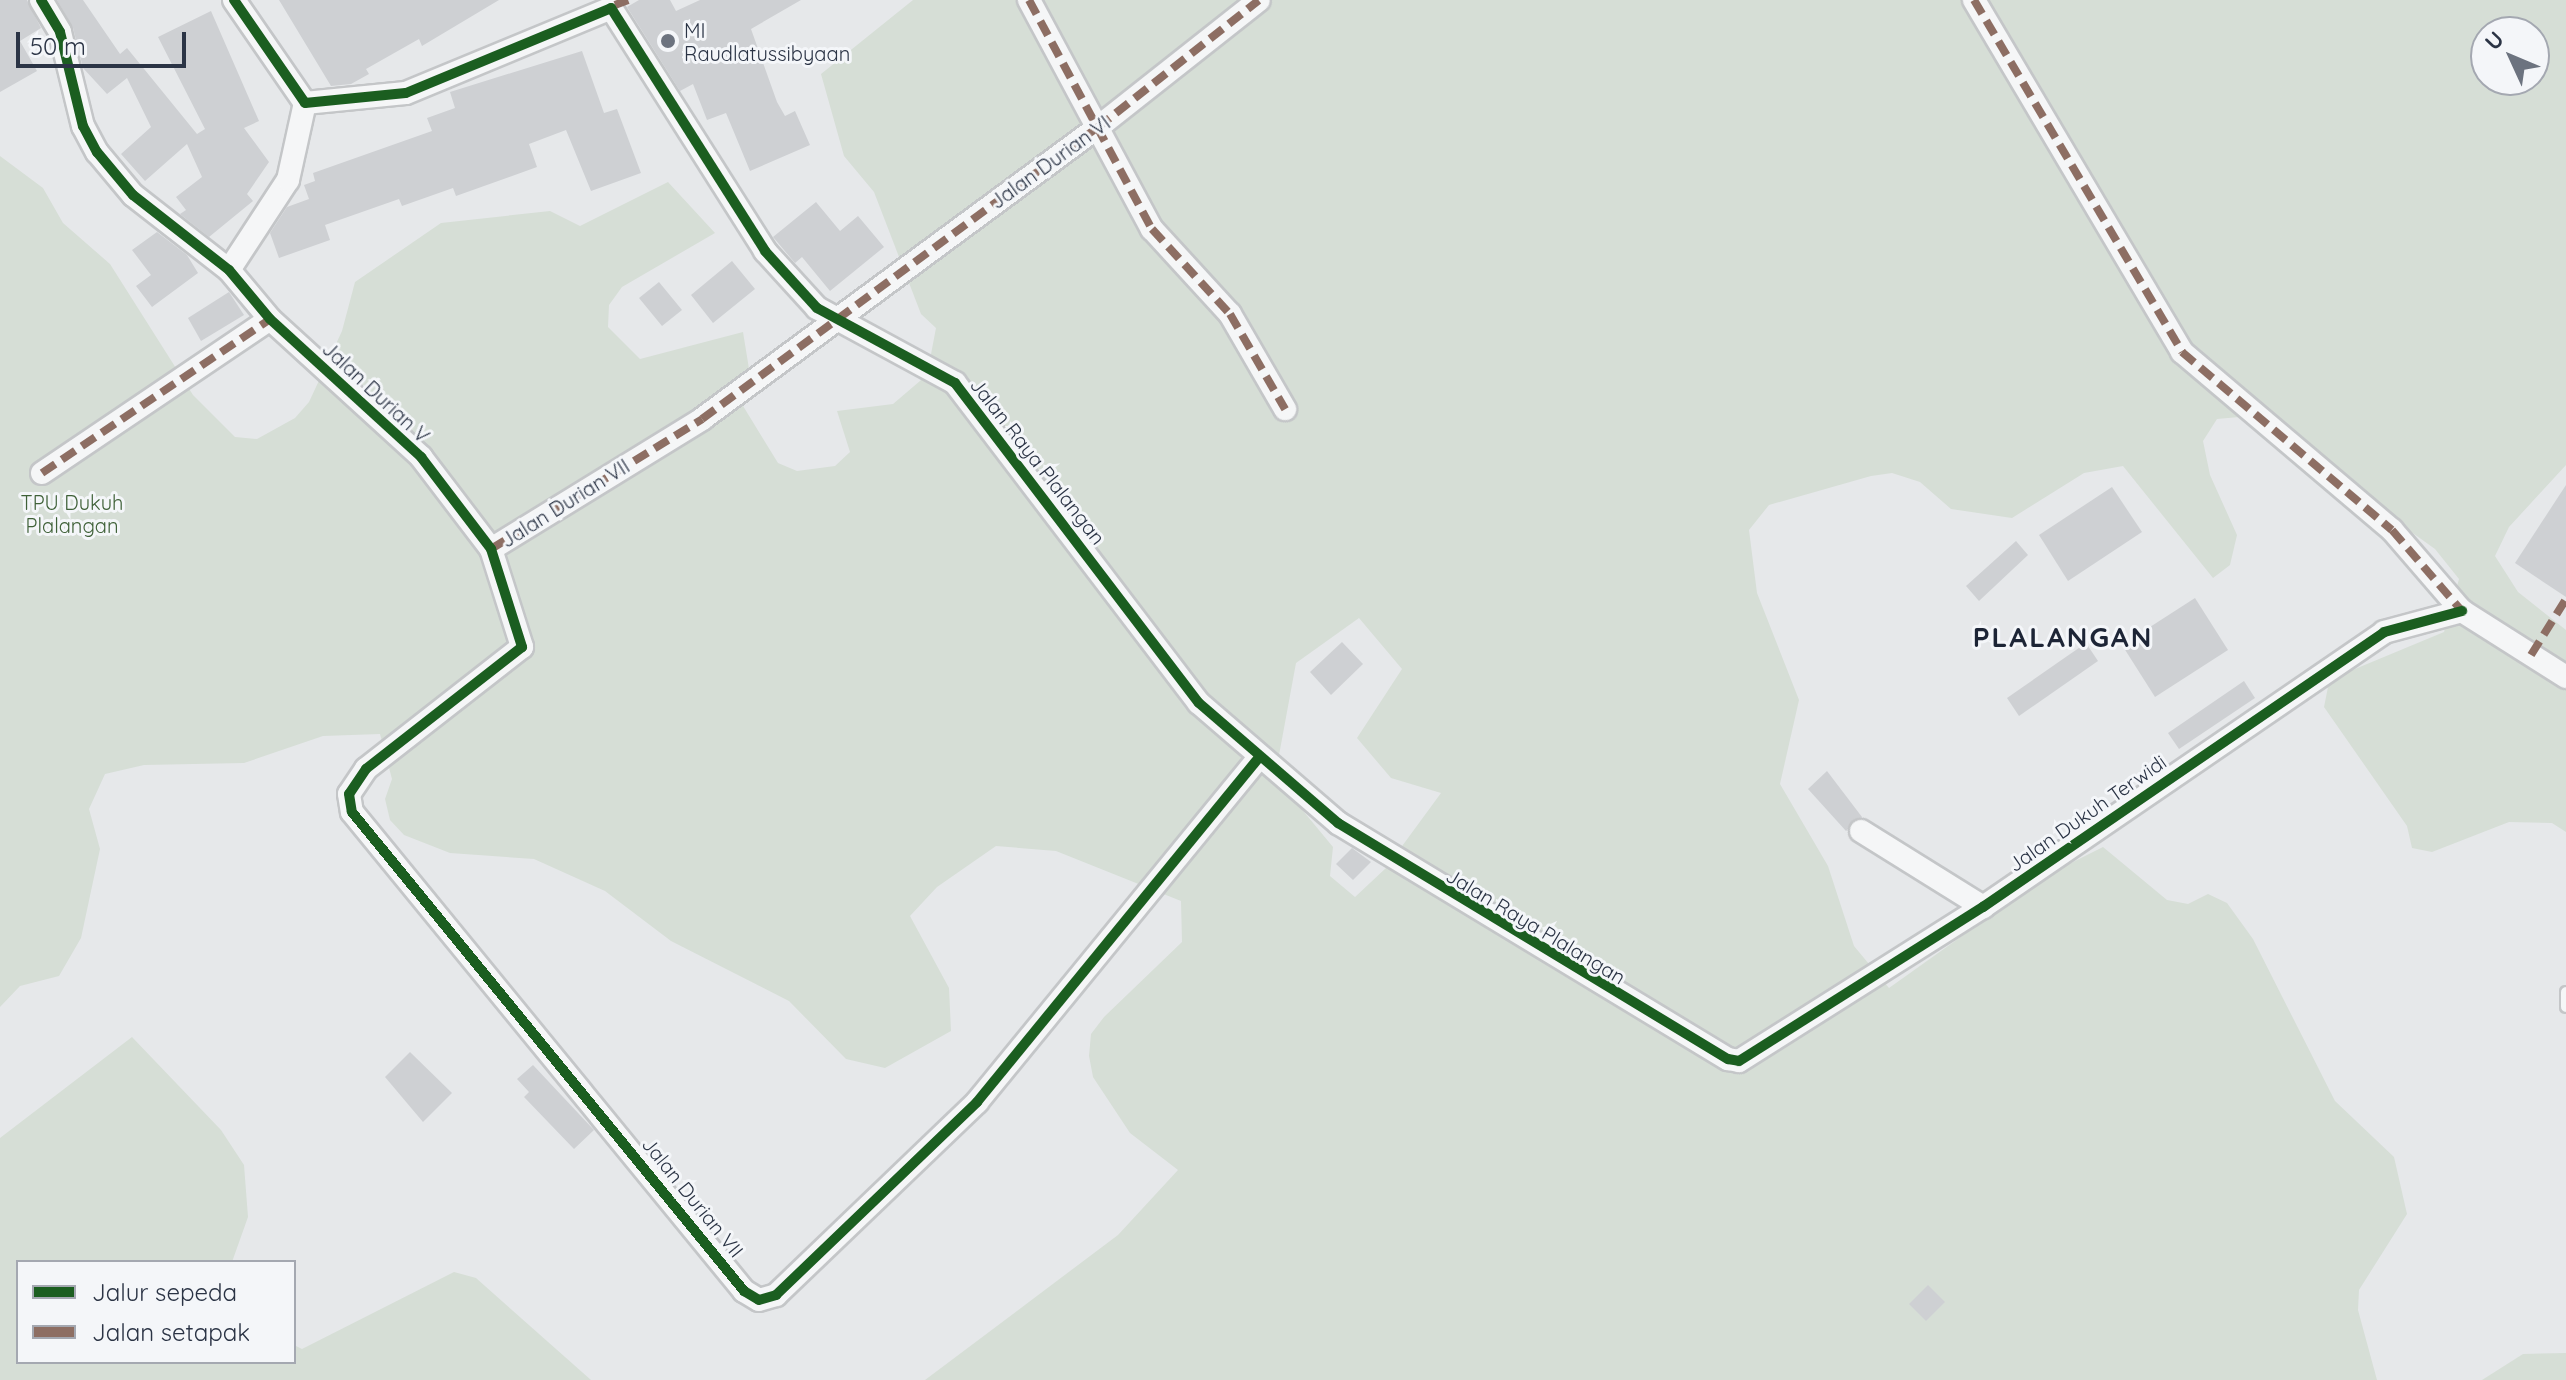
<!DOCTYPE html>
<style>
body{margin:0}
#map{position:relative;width:2566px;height:1380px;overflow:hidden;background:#e6e8ea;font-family:Quicksand,sans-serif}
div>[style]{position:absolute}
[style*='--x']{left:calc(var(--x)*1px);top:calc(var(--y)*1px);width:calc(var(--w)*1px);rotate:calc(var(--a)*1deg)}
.green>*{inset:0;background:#d6ded6}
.building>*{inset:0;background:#ced0d3}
.roads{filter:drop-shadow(2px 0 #c4c6c8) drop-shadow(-2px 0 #c4c6c8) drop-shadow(0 2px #c4c6c8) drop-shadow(0 -2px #c4c6c8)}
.lane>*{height:11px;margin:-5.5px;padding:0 5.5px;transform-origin:5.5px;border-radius:5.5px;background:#f5f6f7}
.street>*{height:22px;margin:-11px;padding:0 11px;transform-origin:11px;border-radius:11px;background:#f5f6f7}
.quiet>*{height:8px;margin-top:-4px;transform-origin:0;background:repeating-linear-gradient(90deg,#8d6e63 0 16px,transparent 0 24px)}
.cycleway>*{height:10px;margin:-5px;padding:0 5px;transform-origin:5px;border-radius:5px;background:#1b5e20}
.dots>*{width:22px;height:22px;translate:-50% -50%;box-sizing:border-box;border:4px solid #f4f6f9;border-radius:50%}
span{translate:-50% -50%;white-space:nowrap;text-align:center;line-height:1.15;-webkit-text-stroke:6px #f4f6f9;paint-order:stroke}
.poi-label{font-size:20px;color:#2b3445}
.left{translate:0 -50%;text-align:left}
.street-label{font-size:20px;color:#2b3445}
.park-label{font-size:20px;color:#3f6138}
.district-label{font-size:28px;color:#1d2536;font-weight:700;letter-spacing:2px}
.legend{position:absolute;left:16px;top:1260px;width:280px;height:104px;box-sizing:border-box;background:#f4f6f9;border:2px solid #a4a8b1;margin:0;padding:10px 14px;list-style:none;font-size:24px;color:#2b3445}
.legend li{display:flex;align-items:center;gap:16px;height:40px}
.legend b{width:40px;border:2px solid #a4a8b1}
.north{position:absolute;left:2470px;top:16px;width:80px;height:80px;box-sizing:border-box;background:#f4f6f9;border:2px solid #a4a8b1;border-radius:50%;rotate:314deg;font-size:22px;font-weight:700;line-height:32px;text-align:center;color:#2b3445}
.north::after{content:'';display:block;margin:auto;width:28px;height:36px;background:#6c737f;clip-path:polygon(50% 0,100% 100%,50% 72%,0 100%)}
.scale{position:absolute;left:16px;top:32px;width:170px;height:36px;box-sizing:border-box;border:4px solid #2b3445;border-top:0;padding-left:10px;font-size:24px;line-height:28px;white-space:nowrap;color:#2b3445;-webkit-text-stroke:6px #f4f6f9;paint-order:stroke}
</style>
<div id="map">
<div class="green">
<i style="clip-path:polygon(evenodd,913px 0,2566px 0,2566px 465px,2509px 527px,2495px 556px,2518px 592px,2566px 630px,2566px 832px,2552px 823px,2509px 822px,2432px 852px,2412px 848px,2407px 826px,2324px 707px,2328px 687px,2343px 674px,2444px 632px,2459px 579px,2435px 549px,2250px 416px,2217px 419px,2203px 441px,2210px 475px,2237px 535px,2230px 565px,2213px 578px,2123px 466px,2084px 473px,2012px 518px,1951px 509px,1920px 482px,1892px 473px,1871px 476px,1769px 505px,1749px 530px,1757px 593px,1799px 700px,1780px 784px,1828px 866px,1854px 946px,1889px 988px,2049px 874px,2103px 847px,2167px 900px,2188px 904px,2208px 894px,2227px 903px,2253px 939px,2335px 1101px,2394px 1157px,2407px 1214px,2359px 1290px,2358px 1310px,2377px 1380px,925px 1380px,1118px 1235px,1178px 1170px,1130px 1133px,1093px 1077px,1089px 1056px,1091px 1034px,1104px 1017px,1182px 942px,1181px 901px,1056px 851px,996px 846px,937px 887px,910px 916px,949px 988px,951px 1031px,885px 1068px,846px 1059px,789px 1001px,671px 941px,605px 891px,534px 859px,450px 853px,404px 835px,390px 820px,385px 799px,392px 779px,380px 734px,323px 736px,244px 763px,144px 765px,105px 774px,89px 809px,100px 849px,81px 938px,59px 976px,20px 986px,0 1007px,0 156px,43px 188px,63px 223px,110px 264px,193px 395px,235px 437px,257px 439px,295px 418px,309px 402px,342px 331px,355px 282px,441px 223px,550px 211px,580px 226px,668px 182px,715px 233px,622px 287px,609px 305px,608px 327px,640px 359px,743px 332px,751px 381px,740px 401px,778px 463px,797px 471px,835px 466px,850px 452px,837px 411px,893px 404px,927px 375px,936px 328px,921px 314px,874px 192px,844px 156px,821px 74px,913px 0,2486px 32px,2534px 32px,2534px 80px,2486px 80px,2486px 32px,913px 0,1359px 618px,1402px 669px,1357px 738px,1391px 778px,1441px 793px,1386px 868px,1355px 897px,1330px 876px,1333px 847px,1275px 777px,1296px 663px,1359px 618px)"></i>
<i style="clip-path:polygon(132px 1037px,221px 1130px,244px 1165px,248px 1217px,232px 1262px,18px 1262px,18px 1362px,294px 1362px,294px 1345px,302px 1349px,454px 1272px,476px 1278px,591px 1380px,0 1380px,0 1138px)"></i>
<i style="clip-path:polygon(2566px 1353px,2566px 1380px,2482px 1380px,2523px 1354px)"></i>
</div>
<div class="building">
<i style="clip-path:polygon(0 0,27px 0,41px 28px,20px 41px,37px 71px,0 92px)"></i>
<i style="clip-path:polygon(57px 0,83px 0,120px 54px,127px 48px,197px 134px,205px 129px,158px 37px,211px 11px,259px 121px,244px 128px,269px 162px,247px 194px,253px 201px,209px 237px,180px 214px,186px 210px,176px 197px,202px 177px,187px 144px,145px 181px,121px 154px,151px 127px,127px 78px,107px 94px,83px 68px,73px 28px)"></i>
<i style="clip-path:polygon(279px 0,499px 0,422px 46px,419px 39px,366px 69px,369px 74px,351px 84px,331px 86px)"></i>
<i style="clip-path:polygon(639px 0,670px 0,676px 11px,700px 0,801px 0,751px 29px,777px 102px,785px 116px,795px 111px,810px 145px,750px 171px,726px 113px,707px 120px,693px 84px,680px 91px,627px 7px)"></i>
<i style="clip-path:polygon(582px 51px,604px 113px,617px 109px,641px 173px,591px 191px,566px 130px,529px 144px,537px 167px,456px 196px,453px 188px,402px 206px,399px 199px,325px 225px,330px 240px,279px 258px,270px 233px,287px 207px,309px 199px,304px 185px,315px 181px,313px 173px,432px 131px,427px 118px,455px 108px,450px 92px)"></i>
<i style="clip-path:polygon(816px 202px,840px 231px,858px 216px,884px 247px,830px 291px,802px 257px,795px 263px,773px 237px)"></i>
<i style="clip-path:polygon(157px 232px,187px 255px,198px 273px,152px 307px,136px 286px,151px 275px,132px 250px)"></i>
<i style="clip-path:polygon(732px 261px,755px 289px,713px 323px,691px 295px)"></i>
<i style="clip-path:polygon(659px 282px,682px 310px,662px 326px,639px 298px)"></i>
<i style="clip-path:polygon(229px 292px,244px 315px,201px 341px,188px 318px)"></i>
<i style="clip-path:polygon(2566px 485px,2566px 597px,2515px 563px)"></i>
<i style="clip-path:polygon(2112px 487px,2142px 532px,2068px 581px,2039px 535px)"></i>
<i style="clip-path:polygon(2016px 541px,2028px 555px,1979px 601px,1966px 586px)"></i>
<i style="clip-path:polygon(2195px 598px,2228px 650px,2155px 697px,2122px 645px)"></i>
<i style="clip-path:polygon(1342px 642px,1363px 664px,1331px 695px,1310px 672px)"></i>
<i style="clip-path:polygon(2086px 643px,2098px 661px,2019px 716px,2007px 698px)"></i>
<i style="clip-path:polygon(2244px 681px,2255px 698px,2179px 749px,2168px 733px)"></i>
<i style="clip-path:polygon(1827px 771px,1862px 817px,1846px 831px,1808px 789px)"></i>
<i style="clip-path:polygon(1352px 848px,1371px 862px,1353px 880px,1336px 864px)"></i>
<i style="clip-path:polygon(410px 1052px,452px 1093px,423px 1122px,385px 1077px)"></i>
<i style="clip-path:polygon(533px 1065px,594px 1130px,574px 1149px,524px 1097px,529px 1092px,517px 1079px)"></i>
<i style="clip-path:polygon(1928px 1285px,1945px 1302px,1926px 1321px,1909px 1304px)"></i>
</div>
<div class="roads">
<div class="lane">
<i style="--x:2566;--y:992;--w:14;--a:90"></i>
</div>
<div class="street">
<i style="--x:41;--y:0;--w:37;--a:59"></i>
<i style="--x:60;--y:32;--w:97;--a:76.3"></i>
<i style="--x:83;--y:126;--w:30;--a:62"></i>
<i style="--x:97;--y:152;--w:56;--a:50.1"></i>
<i style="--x:133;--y:195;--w:122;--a:38"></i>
<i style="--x:229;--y:270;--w:64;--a:50.1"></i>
<i style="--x:270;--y:319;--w:205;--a:42.4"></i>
<i style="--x:421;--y:457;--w:116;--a:52.7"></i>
<i style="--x:491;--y:549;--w:103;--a:72.4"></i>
<i style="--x:522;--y:647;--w:198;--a:142"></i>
<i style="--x:366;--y:769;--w:30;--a:124"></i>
<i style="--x:349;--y:794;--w:18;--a:81"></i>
<i style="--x:352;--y:812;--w:619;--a:50.7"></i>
<i style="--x:744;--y:1291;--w:17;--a:31"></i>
<i style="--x:759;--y:1300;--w:18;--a:-16"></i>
<i style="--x:776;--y:1295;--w:279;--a:-43.8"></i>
<i style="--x:977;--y:1102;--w:446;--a:-50.7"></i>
<i style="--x:234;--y:0;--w:125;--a:55.4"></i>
<i style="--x:305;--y:103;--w:101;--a:-5.7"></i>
<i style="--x:406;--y:93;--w:222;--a:-22.5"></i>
<i style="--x:611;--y:8;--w:288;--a:57.6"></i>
<i style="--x:765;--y:251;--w:77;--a:47.6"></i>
<i style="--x:817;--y:308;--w:157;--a:28.5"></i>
<i style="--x:955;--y:383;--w:402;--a:52.7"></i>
<i style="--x:1199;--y:703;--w:184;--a:40.8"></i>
<i style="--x:1338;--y:823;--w:456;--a:31.2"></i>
<i style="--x:1728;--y:1059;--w:11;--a:10"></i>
<i style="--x:1739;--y:1061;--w:289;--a:-32.3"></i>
<i style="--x:1983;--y:907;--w:486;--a:-34.4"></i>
<i style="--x:2384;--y:632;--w:81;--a:-15.1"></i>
<i style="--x:1029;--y:0;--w:260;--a:61.8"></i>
<i style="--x:1152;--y:229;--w:115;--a:47.5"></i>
<i style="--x:1230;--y:314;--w:110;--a:59.9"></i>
<i style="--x:1974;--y:0;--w:409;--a:59.4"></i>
<i style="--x:2182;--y:352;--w:275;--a:40.3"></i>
<i style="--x:2392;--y:530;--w:107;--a:49.2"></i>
<i style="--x:2462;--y:611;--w:123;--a:32.4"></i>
<i style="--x:229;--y:270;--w:108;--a:-56.8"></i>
<i style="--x:288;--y:180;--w:79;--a:-77.6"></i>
<i style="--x:42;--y:473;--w:275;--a:-34"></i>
<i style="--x:491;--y:549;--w:248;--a:-31.6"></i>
<i style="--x:702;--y:419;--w:491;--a:-36.4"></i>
<i style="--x:1097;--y:128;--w:206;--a:-38.3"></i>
<i style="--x:1861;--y:831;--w:144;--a:31.9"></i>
</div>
</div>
<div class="quiet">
<i style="--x:1029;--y:0;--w:260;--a:61.8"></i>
<i style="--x:1152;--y:229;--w:115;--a:47.5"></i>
<i style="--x:1230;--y:314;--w:110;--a:59.9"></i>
<i style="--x:1974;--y:0;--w:409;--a:59.4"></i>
<i style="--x:2182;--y:352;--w:275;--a:40.3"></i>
<i style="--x:2392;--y:530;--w:107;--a:49.2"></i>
<i style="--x:615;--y:5;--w:14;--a:-21"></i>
<i style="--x:42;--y:473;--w:275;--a:-34"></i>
<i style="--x:491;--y:549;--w:248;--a:-31.6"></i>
<i style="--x:702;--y:419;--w:491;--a:-36.4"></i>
<i style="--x:1097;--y:128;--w:206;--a:-38.3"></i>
<i style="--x:2531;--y:655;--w:66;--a:-58"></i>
</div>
<div class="cycleway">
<i style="--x:41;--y:0;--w:37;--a:59"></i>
<i style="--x:60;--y:32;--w:97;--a:76.3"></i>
<i style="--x:83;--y:126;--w:30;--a:62"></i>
<i style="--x:97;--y:152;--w:56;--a:50.1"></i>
<i style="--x:133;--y:195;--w:122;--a:38"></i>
<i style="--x:229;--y:270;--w:64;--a:50.1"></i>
<i style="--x:270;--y:319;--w:205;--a:42.4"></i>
<i style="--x:421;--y:457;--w:116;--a:52.7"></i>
<i style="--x:491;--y:549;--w:103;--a:72.4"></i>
<i style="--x:522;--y:647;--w:198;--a:142"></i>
<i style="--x:366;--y:769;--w:30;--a:124"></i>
<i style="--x:349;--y:794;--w:18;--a:81"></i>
<i style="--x:352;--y:812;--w:619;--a:50.7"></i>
<i style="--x:744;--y:1291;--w:17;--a:31"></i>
<i style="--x:759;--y:1300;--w:18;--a:-16"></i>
<i style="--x:776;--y:1295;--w:279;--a:-43.8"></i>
<i style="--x:977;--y:1102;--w:446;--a:-50.7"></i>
<i style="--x:234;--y:0;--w:125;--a:55.4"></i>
<i style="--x:305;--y:103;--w:101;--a:-5.7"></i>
<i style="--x:406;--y:93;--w:222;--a:-22.5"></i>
<i style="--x:611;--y:8;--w:288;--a:57.6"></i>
<i style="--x:765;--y:251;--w:77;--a:47.6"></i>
<i style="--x:817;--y:308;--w:157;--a:28.5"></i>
<i style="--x:955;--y:383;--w:402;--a:52.7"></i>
<i style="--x:1199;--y:703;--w:184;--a:40.8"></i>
<i style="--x:1338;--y:823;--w:456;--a:31.2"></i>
<i style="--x:1728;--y:1059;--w:11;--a:10"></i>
<i style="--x:1739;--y:1061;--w:289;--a:-32.3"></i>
<i style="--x:1983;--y:907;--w:486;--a:-34.4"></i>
<i style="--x:2384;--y:632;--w:81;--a:-15.1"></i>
</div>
<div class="dots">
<i style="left:668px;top:41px;background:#6c737f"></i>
</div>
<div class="poi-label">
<span class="left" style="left:684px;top:42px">MI<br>Raudlatussibyaan</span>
</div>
<div class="street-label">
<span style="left:1050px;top:162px;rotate:-36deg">Jalan Durian VI</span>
<span style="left:376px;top:392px;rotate:43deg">Jalan Durian V</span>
<span style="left:1038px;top:461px;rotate:52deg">Jalan Raya Plalangan</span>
<span style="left:565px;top:503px;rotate:-32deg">Jalan Durian VII</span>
<span style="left:2087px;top:813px;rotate:-35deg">Jalan Dukuh Terwidi</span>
<span style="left:1536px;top:926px;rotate:31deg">Jalan Raya Plalangan</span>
<span style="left:693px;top:1197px;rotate:51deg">Jalan Durian VII</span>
</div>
<div class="park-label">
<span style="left:72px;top:514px">TPU Dukuh<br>Plalangan</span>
</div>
<div class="district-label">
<span style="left:2063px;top:637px">PLALANGAN</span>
</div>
<ul class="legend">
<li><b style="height:10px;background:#1b5e20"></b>Jalur sepeda</li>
<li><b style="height:10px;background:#8d6e63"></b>Jalan setapak</li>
</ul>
<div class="north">U</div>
<div class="scale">50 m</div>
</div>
